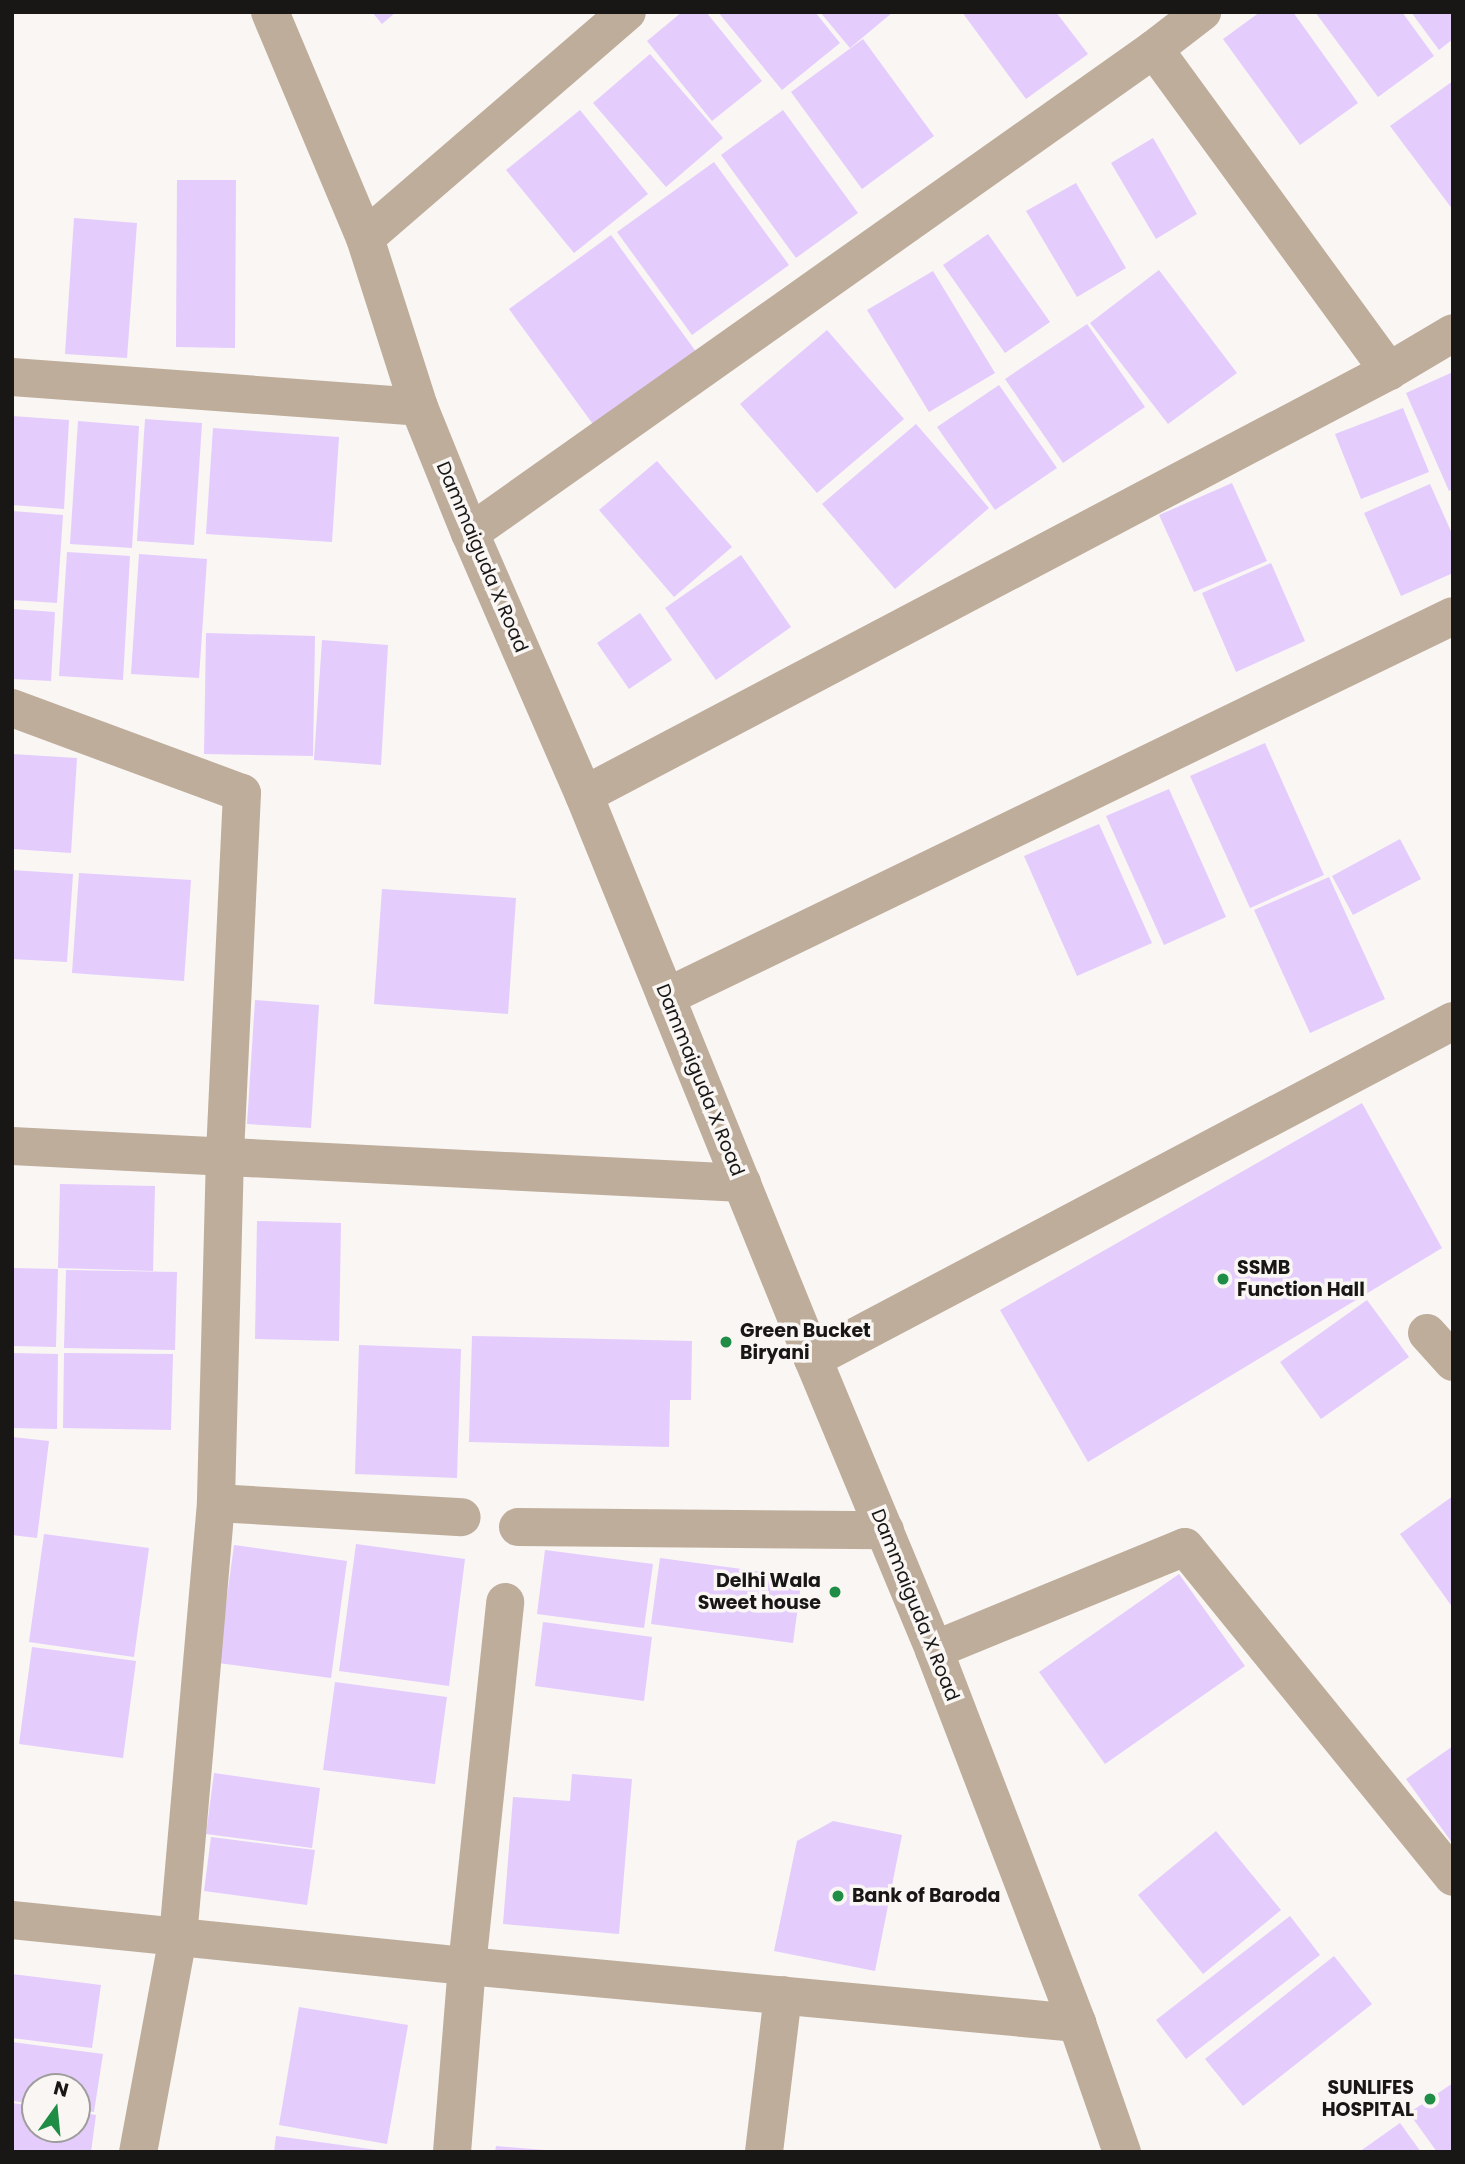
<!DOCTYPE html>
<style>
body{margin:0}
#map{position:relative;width:1465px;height:2164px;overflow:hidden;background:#f9f6f4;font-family:Poppins,sans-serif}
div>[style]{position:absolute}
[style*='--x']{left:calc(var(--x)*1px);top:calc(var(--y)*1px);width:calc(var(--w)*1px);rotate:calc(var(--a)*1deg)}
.building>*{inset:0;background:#e4ccfd}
.minor>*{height:38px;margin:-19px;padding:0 19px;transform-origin:19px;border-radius:19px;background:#bead9a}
.dots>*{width:19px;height:19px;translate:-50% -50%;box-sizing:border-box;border:4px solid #f9f6f4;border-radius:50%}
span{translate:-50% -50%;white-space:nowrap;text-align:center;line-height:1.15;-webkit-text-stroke:7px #f9f6f4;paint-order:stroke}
.street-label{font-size:19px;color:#181716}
.poi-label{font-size:19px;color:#181716;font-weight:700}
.left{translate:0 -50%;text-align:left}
.right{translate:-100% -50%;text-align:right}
.frame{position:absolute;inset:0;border:14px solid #181716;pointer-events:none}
.north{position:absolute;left:21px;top:2073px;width:70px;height:70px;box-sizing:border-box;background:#f9f6f4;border:2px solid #9f9d9b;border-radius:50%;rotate:15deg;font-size:19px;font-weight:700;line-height:28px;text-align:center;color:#181716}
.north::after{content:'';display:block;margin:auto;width:24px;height:32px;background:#1f8d45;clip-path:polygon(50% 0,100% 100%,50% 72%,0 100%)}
</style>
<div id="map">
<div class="building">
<i style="clip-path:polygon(372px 12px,396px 12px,382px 24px)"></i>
<i style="clip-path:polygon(682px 12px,706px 12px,762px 81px,712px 121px,647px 41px)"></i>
<i style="clip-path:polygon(718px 12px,815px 12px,840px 43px,782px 90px)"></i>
<i style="clip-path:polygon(820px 12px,893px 12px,850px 48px)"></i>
<i style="clip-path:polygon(962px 12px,1056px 12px,1088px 54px,1026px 99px)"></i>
<i style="clip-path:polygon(1260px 12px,1293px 12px,1358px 103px,1300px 145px,1223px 39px)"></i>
<i style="clip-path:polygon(1315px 12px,1402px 12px,1434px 56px,1378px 97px)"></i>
<i style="clip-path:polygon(1411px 12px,1453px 12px,1453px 39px,1439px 50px)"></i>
<i style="clip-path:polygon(863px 39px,934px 136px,862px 189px,791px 92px)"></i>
<i style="clip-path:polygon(650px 54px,723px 138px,666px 187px,593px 103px)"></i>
<i style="clip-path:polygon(1453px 81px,1453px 210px,1390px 126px)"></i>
<i style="clip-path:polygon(580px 110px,648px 194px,574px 253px,506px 170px)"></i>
<i style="clip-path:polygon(783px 110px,858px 213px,796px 258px,721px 155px)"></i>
<i style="clip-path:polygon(1153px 138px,1197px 214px,1156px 239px,1111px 163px)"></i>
<i style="clip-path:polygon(714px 162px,789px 265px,692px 335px,617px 232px)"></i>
<i style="clip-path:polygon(177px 180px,236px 180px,235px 348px,176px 347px)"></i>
<i style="clip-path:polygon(1076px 183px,1126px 268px,1077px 297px,1026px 211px)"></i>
<i style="clip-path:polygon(74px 218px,137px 223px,127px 358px,65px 354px)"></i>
<i style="clip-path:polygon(988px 234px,1050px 322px,1005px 353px,943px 265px)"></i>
<i style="clip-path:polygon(611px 235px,697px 353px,595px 427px,509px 309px)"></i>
<i style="clip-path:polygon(1159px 270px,1237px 373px,1168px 424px,1090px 323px)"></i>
<i style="clip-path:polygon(933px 271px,995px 373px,929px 412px,867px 310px)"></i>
<i style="clip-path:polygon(1087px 324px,1145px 407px,1063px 463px,1005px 379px)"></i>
<i style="clip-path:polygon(827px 330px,904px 419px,817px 493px,740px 404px)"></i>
<i style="clip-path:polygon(1453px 372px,1453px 489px,1449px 491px,1406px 393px)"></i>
<i style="clip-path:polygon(999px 385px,1057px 468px,995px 510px,937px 427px)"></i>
<i style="clip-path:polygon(1403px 408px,1429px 472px,1361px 499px,1335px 434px)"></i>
<i style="clip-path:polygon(12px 416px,69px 420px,64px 509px,12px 505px)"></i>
<i style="clip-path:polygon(145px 419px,202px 423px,194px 545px,137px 541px)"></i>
<i style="clip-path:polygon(78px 421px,139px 426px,132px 548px,70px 544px)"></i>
<i style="clip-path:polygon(916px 424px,989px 508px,895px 589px,822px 504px)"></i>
<i style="clip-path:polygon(213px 428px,339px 437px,332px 542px,206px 534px)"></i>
<i style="clip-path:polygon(657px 461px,732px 547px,674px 597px,599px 510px)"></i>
<i style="clip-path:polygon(1232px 483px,1267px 561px,1194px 592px,1159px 515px)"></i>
<i style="clip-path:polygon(1430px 484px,1453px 536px,1453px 573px,1401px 596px,1364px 513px)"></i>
<i style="clip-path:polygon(12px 511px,63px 515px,57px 603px,12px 600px)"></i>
<i style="clip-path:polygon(67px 552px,130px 556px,123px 680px,59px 676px)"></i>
<i style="clip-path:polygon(139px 554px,207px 559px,199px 678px,131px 674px)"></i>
<i style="clip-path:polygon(741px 555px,791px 627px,716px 680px,665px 608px)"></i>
<i style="clip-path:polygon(1271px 563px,1305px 641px,1236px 672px,1202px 593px)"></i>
<i style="clip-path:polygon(12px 609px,55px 612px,51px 681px,12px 679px)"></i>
<i style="clip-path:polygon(640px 613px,672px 660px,629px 689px,597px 643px)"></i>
<i style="clip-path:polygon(206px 633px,315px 636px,313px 756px,204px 754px)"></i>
<i style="clip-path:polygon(322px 640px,388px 645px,381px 765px,314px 760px)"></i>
<i style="clip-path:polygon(1265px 743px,1324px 875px,1250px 908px,1190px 776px)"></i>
<i style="clip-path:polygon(12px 754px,77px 758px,71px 853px,12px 849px)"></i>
<i style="clip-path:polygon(1169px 789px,1226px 917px,1164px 945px,1106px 816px)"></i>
<i style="clip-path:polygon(1099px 824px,1152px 943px,1077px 976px,1024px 856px)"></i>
<i style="clip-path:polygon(1400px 839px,1421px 879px,1353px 915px,1332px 876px)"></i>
<i style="clip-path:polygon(12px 870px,73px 874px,67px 962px,12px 959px)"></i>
<i style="clip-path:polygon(79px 873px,191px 880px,184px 981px,72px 973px)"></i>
<i style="clip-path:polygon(1329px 877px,1385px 999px,1310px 1033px,1254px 910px)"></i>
<i style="clip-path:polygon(382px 889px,516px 898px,508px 1014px,374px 1004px)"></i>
<i style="clip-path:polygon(255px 1000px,319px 1005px,311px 1128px,247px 1124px)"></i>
<i style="clip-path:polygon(1362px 1103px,1442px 1248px,1088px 1462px,1000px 1310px)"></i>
<i style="clip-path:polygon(60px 1184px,155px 1186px,153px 1271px,58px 1268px)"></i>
<i style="clip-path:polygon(257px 1221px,341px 1223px,339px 1341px,255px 1339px)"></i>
<i style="clip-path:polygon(12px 1268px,58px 1269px,56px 1347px,12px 1346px)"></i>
<i style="clip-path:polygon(66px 1270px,177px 1272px,175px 1350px,64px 1348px)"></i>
<i style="clip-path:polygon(1367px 1300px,1409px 1357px,1321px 1419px,1280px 1362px)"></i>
<i style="clip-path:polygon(472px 1336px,692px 1341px,691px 1400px,670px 1400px,669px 1447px,469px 1442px)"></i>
<i style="clip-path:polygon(359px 1345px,461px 1349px,457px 1478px,355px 1474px)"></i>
<i style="clip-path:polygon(12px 1353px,58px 1354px,57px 1429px,12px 1428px)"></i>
<i style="clip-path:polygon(64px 1353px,173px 1354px,171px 1430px,63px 1428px)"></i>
<i style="clip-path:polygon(12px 1437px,49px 1441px,37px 1538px,12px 1535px)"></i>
<i style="clip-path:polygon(1453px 1496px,1453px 1608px,1400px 1534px)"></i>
<i style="clip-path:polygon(44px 1534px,149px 1548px,134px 1657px,29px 1642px)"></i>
<i style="clip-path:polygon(356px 1544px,465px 1559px,449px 1686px,339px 1671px)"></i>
<i style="clip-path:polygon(234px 1545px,347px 1561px,331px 1678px,218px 1663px)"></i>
<i style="clip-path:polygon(545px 1550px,653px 1564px,644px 1628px,537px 1614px)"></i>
<i style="clip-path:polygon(660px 1558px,802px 1577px,793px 1643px,651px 1624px)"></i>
<i style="clip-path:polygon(1179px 1574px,1245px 1666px,1105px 1764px,1039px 1672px)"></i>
<i style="clip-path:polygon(543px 1622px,652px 1637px,644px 1701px,535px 1686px)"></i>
<i style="clip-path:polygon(32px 1647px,136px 1661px,123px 1758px,19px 1744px)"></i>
<i style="clip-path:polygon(335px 1682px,447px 1697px,435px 1784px,323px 1770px)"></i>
<i style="clip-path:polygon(1453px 1746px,1453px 1844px,1406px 1779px)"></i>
<i style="clip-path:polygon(214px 1773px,320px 1788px,312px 1848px,206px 1834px)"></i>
<i style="clip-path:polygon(572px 1774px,632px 1779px,619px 1934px,503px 1924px,513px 1797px,570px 1801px)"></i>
<i style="clip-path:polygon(833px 1821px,902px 1835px,875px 1971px,774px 1951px,797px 1841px)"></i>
<i style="clip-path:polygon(1216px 1831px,1281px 1910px,1203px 1974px,1138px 1895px)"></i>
<i style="clip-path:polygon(211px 1837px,315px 1850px,307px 1905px,204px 1891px)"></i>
<i style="clip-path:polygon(1290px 1916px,1320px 1955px,1186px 2059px,1156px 2020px)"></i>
<i style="clip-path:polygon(1334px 1956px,1372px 2004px,1243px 2106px,1205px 2059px)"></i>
<i style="clip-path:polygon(12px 1974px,101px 1985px,92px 2048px,12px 2038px)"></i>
<i style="clip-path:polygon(299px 2007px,408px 2025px,387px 2144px,279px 2125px)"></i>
<i style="clip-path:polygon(12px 2042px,103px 2054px,94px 2112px,77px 2110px,77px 2087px,35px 2087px,35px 2104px,12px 2101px)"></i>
<i style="clip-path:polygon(1453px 2083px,1453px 2152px,1437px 2152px,1409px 2113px)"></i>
<i style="clip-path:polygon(12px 2103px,35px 2106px,35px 2129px,77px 2129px,77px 2112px,96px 2115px,91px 2152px,12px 2152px)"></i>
<i style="clip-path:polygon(1400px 2123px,1421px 2152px,1359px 2152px)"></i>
<i style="clip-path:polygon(276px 2136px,377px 2150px,377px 2152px,274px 2152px)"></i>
<i style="clip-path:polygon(496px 2146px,545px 2150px,545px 2152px,495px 2152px)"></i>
</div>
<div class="minor">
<i style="--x:270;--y:12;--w:245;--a:67.2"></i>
<i style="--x:365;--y:238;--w:177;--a:72.3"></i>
<i style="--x:419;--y:407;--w:136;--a:68"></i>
<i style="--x:470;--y:533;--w:286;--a:66.5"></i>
<i style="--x:584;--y:795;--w:609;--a:67.9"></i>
<i style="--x:813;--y:1359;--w:315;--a:67.4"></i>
<i style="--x:934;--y:1650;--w:399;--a:69"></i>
<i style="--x:1077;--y:2023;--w:137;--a:70.8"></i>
<i style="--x:1154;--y:49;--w:399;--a:53.9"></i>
<i style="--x:365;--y:238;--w:346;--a:-40.8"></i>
<i style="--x:12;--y:377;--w:408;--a:4.2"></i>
<i style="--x:470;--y:533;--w:838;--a:-35.28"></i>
<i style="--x:1154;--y:49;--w:61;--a:-37.6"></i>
<i style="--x:12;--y:708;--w:245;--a:20.3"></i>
<i style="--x:242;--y:793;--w:362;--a:92.7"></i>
<i style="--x:225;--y:1155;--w:348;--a:91.5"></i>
<i style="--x:216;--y:1503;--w:436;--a:95"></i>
<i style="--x:178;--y:1937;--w:219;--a:100.5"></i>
<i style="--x:584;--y:795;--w:910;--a:-27.78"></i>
<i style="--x:1389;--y:371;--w:74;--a:-30.7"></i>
<i style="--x:666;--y:997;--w:874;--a:-25.83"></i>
<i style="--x:12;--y:1146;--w:731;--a:2.9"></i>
<i style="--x:1427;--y:1333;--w:39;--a:48"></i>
<i style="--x:813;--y:1359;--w:724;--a:-27.84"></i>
<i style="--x:216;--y:1503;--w:246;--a:3.3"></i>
<i style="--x:518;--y:1527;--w:367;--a:0.5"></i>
<i style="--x:934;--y:1650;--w:271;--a:-22.3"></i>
<i style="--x:1185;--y:1547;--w:425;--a:50.9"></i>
<i style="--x:12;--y:1920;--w:457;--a:5.8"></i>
<i style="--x:467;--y:1966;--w:613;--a:5.34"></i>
<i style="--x:452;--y:2152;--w:187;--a:-85.4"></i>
<i style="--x:467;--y:1966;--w:366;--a:-84"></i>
<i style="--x:764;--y:2152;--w:158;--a:-83.1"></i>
</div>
<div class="dots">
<i style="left:1223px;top:1279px;background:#1f8d45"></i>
<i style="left:726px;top:1342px;background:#1f8d45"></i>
<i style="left:835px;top:1592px;background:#1f8d45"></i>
<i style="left:838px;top:1896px;background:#1f8d45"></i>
<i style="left:1430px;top:2099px;background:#1f8d45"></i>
</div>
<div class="street-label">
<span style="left:482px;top:557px;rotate:67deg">Dammaiguda X Road</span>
<span style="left:700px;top:1080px;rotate:68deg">Dammaiguda X Road</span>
<span style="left:915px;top:1605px;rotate:68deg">Dammaiguda X Road</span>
</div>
<div class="poi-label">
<span class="left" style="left:1237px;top:1279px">SSMB<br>Function Hall</span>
<span class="left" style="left:740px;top:1342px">Green Bucket<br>Biryani</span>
<span class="right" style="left:821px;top:1592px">Delhi Wala<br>Sweet house</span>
<span class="left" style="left:852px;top:1896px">Bank of Baroda</span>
<span class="right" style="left:1414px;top:2099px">SUNLIFES<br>HOSPITAL</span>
</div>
<div class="frame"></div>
<div class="north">N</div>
</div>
